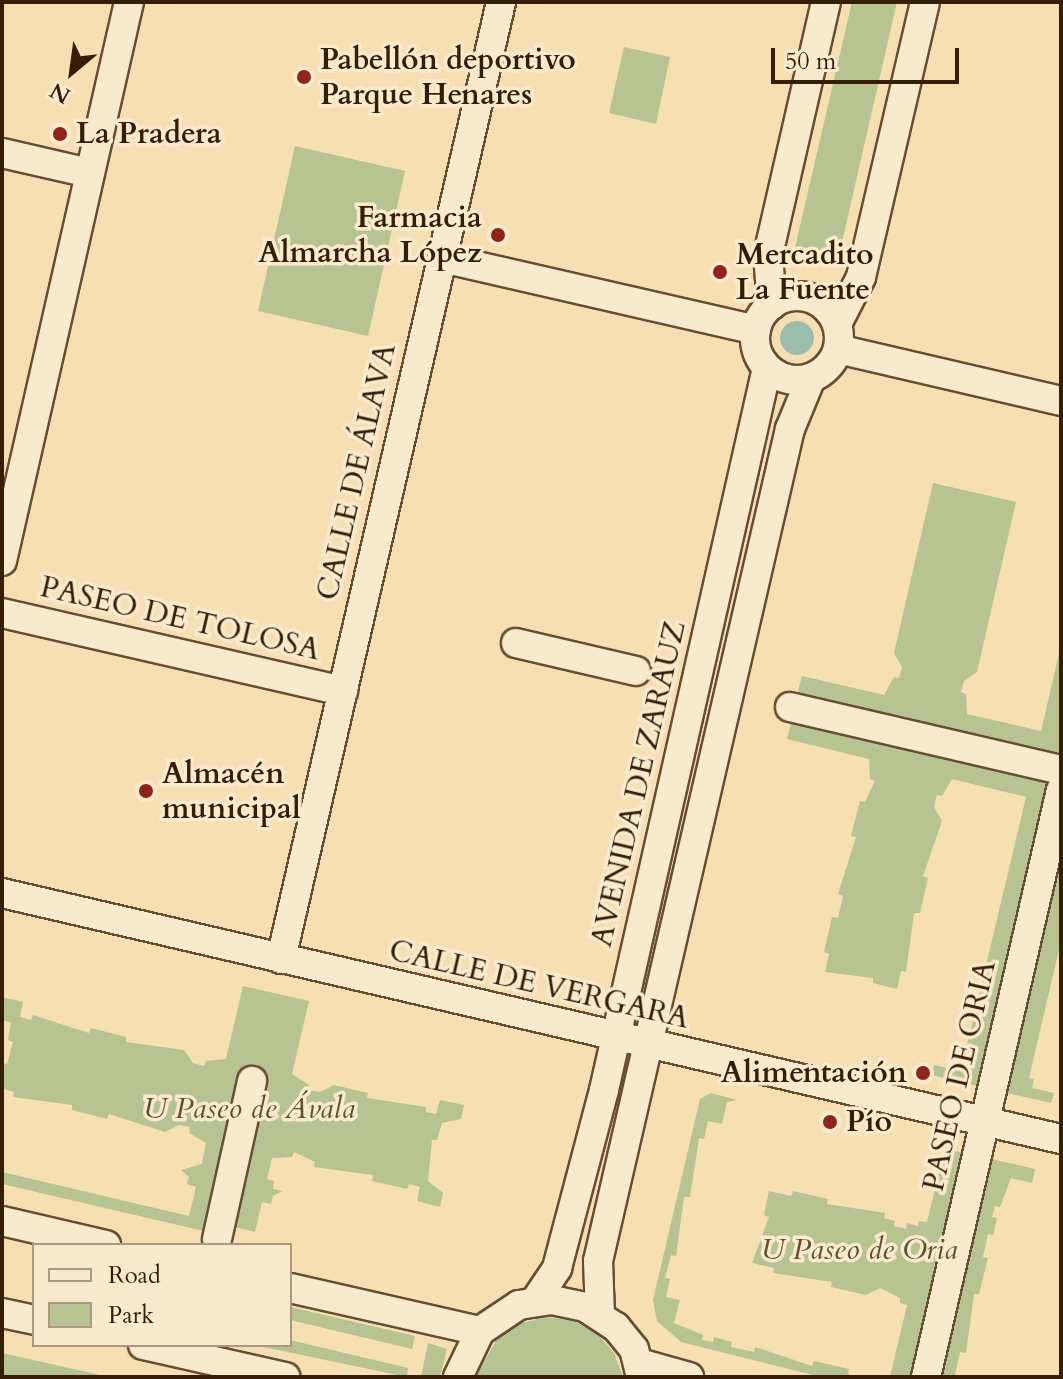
<!DOCTYPE html>
<meta charset="utf-8">
<style>
body{margin:0}
#map{position:relative;width:1063px;height:1379px;overflow:hidden;background:#f6dfb3;font-family:Cardo,serif}
div>[style]{position:absolute}
[style*='--x']{left:calc(var(--x)*1px);top:calc(var(--y)*1px);width:calc(var(--w)*1px);rotate:calc(var(--a)*1deg)}
.green>*{inset:0;background:#b7c390}
.water>*{inset:0;background:#9dbdab}
.round{border-radius:50%}
.roads{filter:drop-shadow(2px 0 #654e31) drop-shadow(-2px 0 #654e31) drop-shadow(0 2px #654e31) drop-shadow(0 -2px #654e31)}
.minor>*{height:28px;margin:-14px;padding:0 14px;transform-origin:14px;border-radius:14px;background:#f9eace}
.minor>.ring{margin:-14px;padding:0;box-sizing:content-box;background:none;border:28px solid #f9eace;border-radius:50%}
.dots>*{width:22px;height:22px;translate:-50% -50%;box-sizing:border-box;border:4px solid #f9eace;border-radius:50%}
span{translate:-50% -50%;white-space:nowrap;text-align:center;line-height:1.15;-webkit-text-stroke:7px #f9eace;paint-order:stroke}
.poi-label{font-size:30px;color:#351e06;font-weight:700}
.left{translate:0 -50%;text-align:left}
.right{translate:-100% -50%;text-align:right}
.street-label{font-size:30px;color:#351e06}
.park-label{font-size:30px;color:#5c502f;font-style:italic}
.frame{position:absolute;inset:0;border:4px solid #351e06;pointer-events:none}
.legend{position:absolute;left:32px;top:1243px;width:260px;height:104px;box-sizing:border-box;background:#f9eace;border:2px solid #ab987e;margin:0;padding:10px 14px;list-style:none;font-size:24px;color:#351e06}
.legend li{display:flex;align-items:center;gap:16px;height:40px}
.legend b{width:40px;border:2px solid #ab987e}
.north{position:absolute;left:32px;top:32px;width:80px;height:80px;-webkit-text-stroke:6px #f9eace;paint-order:stroke;rotate:209deg;font-size:22px;font-weight:700;line-height:32px;text-align:center;color:#351e06}
.north::after{content:'';display:block;margin:auto;width:28px;height:36px;background:#351e06;clip-path:polygon(50% 0,100% 100%,50% 72%,0 100%)}
.scale{position:absolute;left:771px;top:48px;width:188px;height:36px;box-sizing:border-box;border:4px solid #351e06;border-top:0;padding-left:10px;font-size:24px;line-height:28px;white-space:nowrap;color:#351e06;-webkit-text-stroke:6px #f9eace;paint-order:stroke}
</style>
<div id="map">
<div class="green">
<i style="clip-path:polygon(852px 2px,897px 2px,837px 264px,794px 252px)"></i>
<i style="clip-path:polygon(624px 47px,670px 57px,656px 124px,609px 113px)"></i>
<i style="clip-path:polygon(295px 146px,405px 171px,368px 336px,258px 311px)"></i>
<i style="clip-path:polygon(933px 483px,1016px 502px,977px 672px,964px 681px,961px 692px,966px 694px,967px 714px,1041px 731px,1061px 645px,1061px 758px,797px 695px,802px 676px,884px 695px,894px 677px,899px 678px,902px 667px,894px 653px)"></i>
<i style="clip-path:polygon(793px 716px,1052px 774px,986px 1088px,931px 1075px,934px 1065px,956px 1070px,963px 1062px,1026px 797px,952px 779px,942px 796px,937px 795px,934px 807px,942px 821px,923px 876px,928px 878px,920px 913px,914px 913px,906px 972px,901px 971px,897px 989px,873px 983px,873px 978px,825px 972px,829px 954px,824px 952px,832px 917px,838px 918px,843px 896px,838px 894px,856px 837px,851px 836px,860px 801px,865px 802px,875px 781px,870px 779px,869px 759px,787px 739px)"></i>
<i style="clip-path:polygon(1061px 820px,1061px 941px,1029px 1078px,1034px 1079px,1032px 1088px,1054px 1093px,1051px 1103px,998px 1091px)"></i>
<i style="clip-path:polygon(243px 986px,309px 1001px,292px 1074px,309px 1085px,308px 1090px,320px 1092px,334px 1085px,368px 1093px,367px 1098px,426px 1107px,426px 1112px,436px 1114px,440px 1100px,464px 1105px,461px 1119px,442px 1123px,437px 1140px,432px 1140px,428px 1181px,443px 1193px,440px 1207px,417px 1201px,420px 1187px,409px 1184px,407px 1189px,372px 1181px,373px 1175px,314px 1167px,315px 1162px,294px 1152px,292px 1157px,272px 1158px,267px 1179px,274px 1181px,273px 1189px,283px 1191px,273px 1196px,271px 1204px,262px 1202px,255px 1232px,215px 1222px,208px 1232px,2px 1184px,2px 1172px,189px 1216px,196px 1187px,187px 1184px,189px 1177px,181px 1170px,202px 1164px,206px 1143px,189px 1133px,190px 1127px,179px 1125px,165px 1132px,109px 1114px,107px 1119px,72px 1110px,72px 1105px,13px 1097px,14px 1092px,4px 1089px,2px 1093px,2px 1063px,7px 1064px,13px 1042px,8px 1040px,11px 1023px,3px 1020px,2px 997px,23px 1002px,20px 1017px,31px 1020px,33px 1015px,89px 1033px,91px 1028px,126px 1037px,126px 1042px,184px 1050px,193px 1063px,204px 1066px,206px 1061px,226px 1059px)"></i>
<i style="clip-path:polygon(711px 1093px,737px 1100px,727px 1102px,722px 1124px,708px 1121px,704px 1139px,699px 1138px,690px 1197px,684px 1197px,676px 1256px,671px 1255px,665px 1278px,670px 1279px,666px 1297px,680px 1300px,674px 1323px,703px 1335px,702px 1340px,713px 1342px,714px 1337px,732px 1342px,731px 1347px,754px 1352px,755px 1347px,812px 1366px,814px 1361px,849px 1369px,848px 1374px,858px 1377px,821px 1377px,681px 1342px,657px 1321px,653px 1300px,700px 1099px)"></i>
<i style="clip-path:polygon(945px 1149px,970px 1154px,919px 1377px,890px 1377px,907px 1305px,900px 1303px,900px 1298px,880px 1288px,866px 1295px,831px 1287px,832px 1282px,773px 1273px,774px 1268px,752px 1263px,769px 1217px,764px 1215px,769px 1191px,791px 1196px,793px 1191px,828px 1199px,827px 1204px,885px 1213px,884px 1218px,895px 1221px,894px 1226px,906px 1229px,907px 1223px,918px 1226px,919px 1221px,927px 1222px)"></i>
<i style="clip-path:polygon(983px 1157px,1035px 1169px,1032px 1183px,1011px 1178px,1000px 1207px,995px 1206px,992px 1217px,997px 1218px,993px 1235px,988px 1234px,983px 1257px,988px 1258px,979px 1294px,974px 1294px,966px 1353px,960px 1352px,955px 1375px,960px 1377px,933px 1377px)"></i>
<i style="clip-path:polygon(290px 1307px,415px 1336px,412px 1349px,290px 1320px)"></i>
<i style="clip-path:polygon(546px 1317px,574px 1321px,599px 1335px,614px 1353px,623px 1377px,476px 1377px,498px 1337px,518px 1324px)"></i>
<i style="clip-path:polygon(290px 1340px,408px 1368px,407px 1377px,254px 1345px,290px 1345px)"></i>
<i style="clip-path:polygon(428px 1343px,447px 1349px,440px 1377px,421px 1377px)"></i>
<i style="clip-path:polygon(2px 1353px,109px 1377px,2px 1377px)"></i>
</div>
<div class="water">
<i class="round" style="left:780px;top:321px;width:34px;height:34px"></i>
</div>
<div class="roads">
<div class="minor">
<i style="--x:2;--y:153;--w:89;--a:12.9"></i>
<i style="--x:442;--y:258;--w:322;--a:12.9"></i>
<i class="ring" style="left:755px;top:296px;width:56px;height:56px"></i>
<i style="--x:772;--y:305;--w:50;--a:-94.6"></i>
<i style="--x:768;--y:255;--w:260;--a:-77.1"></i>
<i style="--x:837;--y:324;--w:53;--a:-62.9"></i>
<i style="--x:861;--y:277;--w:282;--a:-76.9"></i>
<i style="--x:838;--y:349;--w:229;--a:13.1"></i>
<i style="--x:2;--y:561;--w:573;--a:-77.2"></i>
<i style="--x:2;--y:613;--w:350;--a:12.9"></i>
<i style="--x:516;--y:643;--w:123;--a:13.1"></i>
<i style="--x:790;--y:707;--w:278;--a:13.1"></i>
<i style="--x:2;--y:893;--w:1087;--a:13.08"></i>
<i style="--x:281;--y:959;--w:982;--a:-77.05"></i>
<i style="--x:2;--y:1221;--w:107;--a:13"></i>
<i style="--x:217;--y:1239;--w:162;--a:-77.5"></i>
<i style="--x:290;--y:1288;--w:195;--a:12.8"></i>
<i style="--x:535;--y:1301;--w:40;--a:-56"></i>
<i style="--x:557;--y:1268;--w:184;--a:-75.2"></i>
<i style="--x:604;--y:1090;--w:740;--a:-77.28"></i>
<i style="--x:2;--y:1313;--w:33;--a:12"></i>
<i style="--x:600;--y:1315;--w:54;--a:-92.1"></i>
<i style="--x:598;--y:1261;--w:854;--a:-77.01"></i>
<i style="--x:790;--y:429;--w:55;--a:-67.6"></i>
<i style="--x:143;--y:1345;--w:146;--a:12.7"></i>
<i style="--x:639;--y:1363;--w:52;--a:15.6"></i>
<i style="--x:458;--y:1377;--w:51;--a:-64.4"></i>
<i style="--x:480;--y:1331;--w:47;--a:-33.7"></i>
<i style="--x:519;--y:1305;--w:33;--a:-9"></i>
<i style="--x:552;--y:1300;--w:34;--a:12"></i>
<i style="--x:585;--y:1307;--w:37;--a:33"></i>
<i style="--x:616;--y:1327;--w:28;--a:51"></i>
<i style="--x:634;--y:1349;--w:29;--a:76"></i>
<i style="--x:926;--y:1377;--w:602;--a:-77.05"></i>
</div>
</div>
<div class="dots">
<i style="left:304px;top:77px;background:#8f2418"></i>
<i style="left:60px;top:134px;background:#8f2418"></i>
<i style="left:498px;top:235px;background:#8f2418"></i>
<i style="left:720px;top:272px;background:#8f2418"></i>
<i style="left:146px;top:791px;background:#8f2418"></i>
<i style="left:923px;top:1073px;background:#8f2418"></i>
<i style="left:830px;top:1122px;background:#8f2418"></i>
</div>
<div class="poi-label">
<span class="left" style="left:320px;top:77px">Pabellón deportivo<br>Parque Henares</span>
<span class="left" style="left:76px;top:134px">La Pradera</span>
<span class="right" style="left:482px;top:235px">Farmacia<br>Almarcha López</span>
<span class="left" style="left:736px;top:272px">Mercadito<br>La Fuente</span>
<span class="left" style="left:162px;top:791px">Almacén<br>municipal</span>
<span class="right" style="left:907px;top:1073px">Alimentación</span>
<span class="left" style="left:846px;top:1122px">Pío</span>
</div>
<div class="street-label">
<span style="left:357px;top:472px;rotate:-77deg">CALLE DE ÁLAVA</span>
<span style="left:180px;top:619px;rotate:13deg">PASEO DE TOLOSA</span>
<span style="left:639px;top:784px;rotate:-77deg">AVENIDA DE ZARAUZ</span>
<span style="left:539px;top:985px;rotate:13deg">CALLE DE VERGARA</span>
<span style="left:960px;top:1076px;rotate:-77deg">PASEO DE ORIA</span>
</div>
<div class="park-label">
<span style="left:249px;top:1109px">U Paseo de Ávala</span>
<span style="left:859px;top:1250px">U Paseo de Oria</span>
</div>
<div class="frame"></div>
<ul class="legend">
<li><b style="height:10px;background:#f9eace"></b>Road</li>
<li><b style="height:22px;background:#b7c390"></b>Park</li>
</ul>
<div class="north">N</div>
<div class="scale">50 m</div>
</div>
